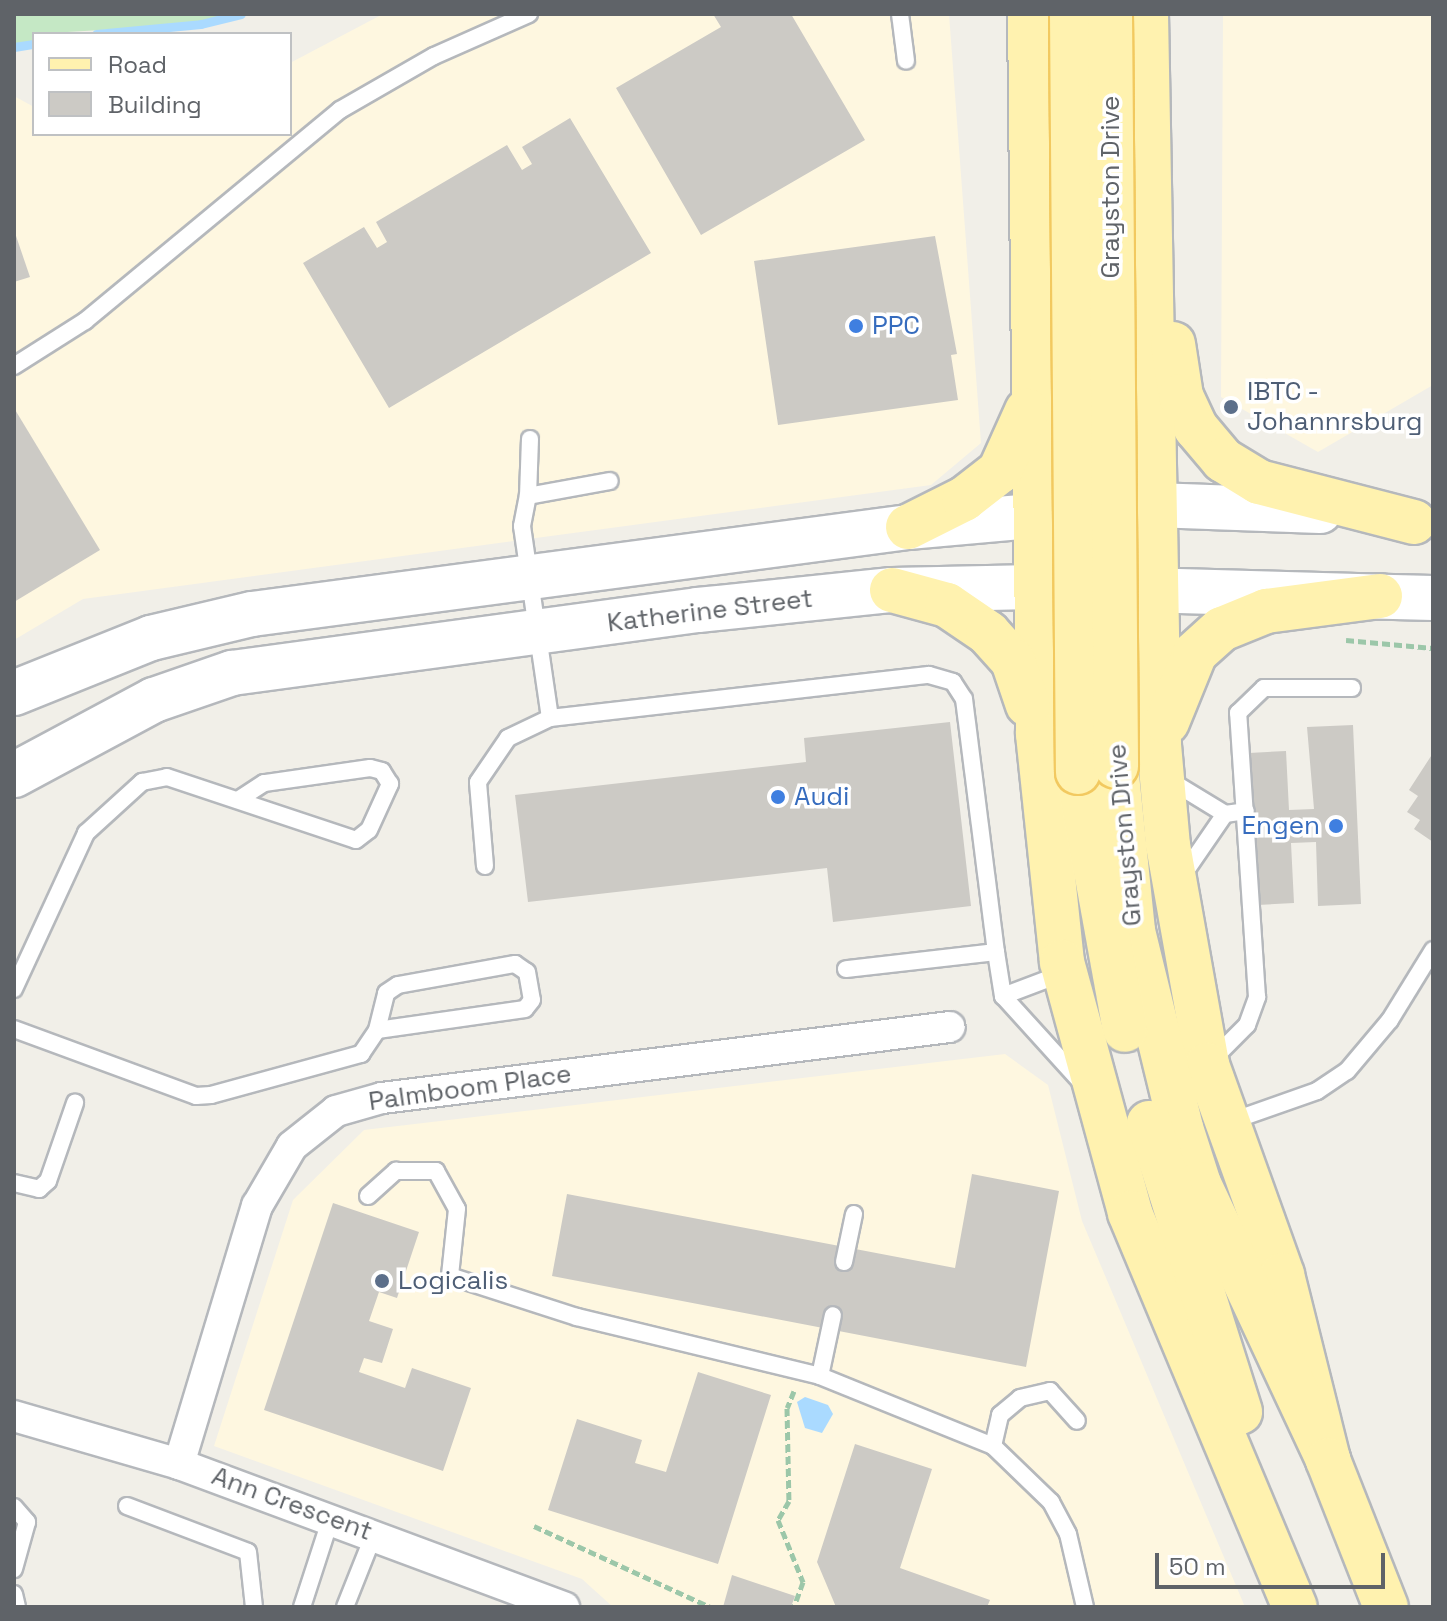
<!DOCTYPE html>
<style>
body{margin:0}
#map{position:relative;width:1447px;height:1621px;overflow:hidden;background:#f1efe8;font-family:"Space Grotesk",sans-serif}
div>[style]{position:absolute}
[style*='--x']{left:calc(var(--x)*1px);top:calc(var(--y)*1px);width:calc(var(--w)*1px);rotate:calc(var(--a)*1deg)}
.commercial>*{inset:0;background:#fef7e0}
.green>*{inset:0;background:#c5e8c5}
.water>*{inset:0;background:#aadaff}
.stream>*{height:9px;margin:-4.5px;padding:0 4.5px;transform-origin:4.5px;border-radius:4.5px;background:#aadaff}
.building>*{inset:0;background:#cccac5}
.path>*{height:5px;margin-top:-2.5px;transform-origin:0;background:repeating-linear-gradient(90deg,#9cc7a9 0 8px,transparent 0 12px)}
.roads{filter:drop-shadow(2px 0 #b5b8bc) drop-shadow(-2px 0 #b5b8bc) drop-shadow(0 2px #b5b8bc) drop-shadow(0 -2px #b5b8bc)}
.lane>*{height:16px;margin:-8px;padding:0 8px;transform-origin:8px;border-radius:8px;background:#fff}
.street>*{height:30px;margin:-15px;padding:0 15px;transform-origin:15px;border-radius:15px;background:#fff}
.secondary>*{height:44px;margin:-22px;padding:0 22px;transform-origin:22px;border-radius:22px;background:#fff}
.primary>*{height:44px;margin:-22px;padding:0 22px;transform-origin:22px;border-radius:22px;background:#fff2af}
.bridges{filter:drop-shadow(2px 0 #f2c960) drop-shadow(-2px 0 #f2c960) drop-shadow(0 2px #f2c960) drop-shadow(0 -2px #f2c960)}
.primary-bridge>*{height:44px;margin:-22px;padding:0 22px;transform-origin:22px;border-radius:22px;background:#fff2af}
.dots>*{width:22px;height:22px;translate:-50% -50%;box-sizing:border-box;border:4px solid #fff;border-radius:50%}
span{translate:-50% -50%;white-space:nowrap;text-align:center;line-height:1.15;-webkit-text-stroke:7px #fff;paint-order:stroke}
.street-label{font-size:26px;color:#5f6368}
.shop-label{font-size:26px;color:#366cbe}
.left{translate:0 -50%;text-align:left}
.right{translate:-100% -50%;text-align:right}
.service-label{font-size:26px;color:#4e5e75}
.frame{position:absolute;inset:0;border:16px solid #5f6368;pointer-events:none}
.legend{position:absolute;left:32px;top:32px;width:260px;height:104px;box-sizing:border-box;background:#fff;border:2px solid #bfc1c3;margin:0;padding:10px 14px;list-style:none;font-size:24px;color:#5f6368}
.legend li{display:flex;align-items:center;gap:16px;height:40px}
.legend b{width:40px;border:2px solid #bfc1c3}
.scale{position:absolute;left:1155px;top:1553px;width:230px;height:36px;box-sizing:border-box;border:4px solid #5f6368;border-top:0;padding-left:10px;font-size:24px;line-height:28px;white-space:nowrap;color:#5f6368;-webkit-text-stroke:6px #fff;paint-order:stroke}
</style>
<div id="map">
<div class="commercial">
<i style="clip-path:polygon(383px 14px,949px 14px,981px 443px,931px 485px,83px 599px,14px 640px,14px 96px,34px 107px,34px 134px,290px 134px,290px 63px)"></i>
<i style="clip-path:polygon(1223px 14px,1433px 14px,1433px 385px,1318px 452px,1221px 397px)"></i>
<i style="clip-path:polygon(1005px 1054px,1048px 1085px,1082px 1221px,1245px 1607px,613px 1607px,582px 1579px,214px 1446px,293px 1200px,364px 1130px)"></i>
</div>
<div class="green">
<i style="clip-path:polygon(14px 14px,241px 14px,201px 24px,34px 34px,34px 44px,14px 47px)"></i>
</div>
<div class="water">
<i style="clip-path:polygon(805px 1397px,828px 1405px,833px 1414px,822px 1433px,805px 1428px,797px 1402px)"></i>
</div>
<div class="stream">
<i style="--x:96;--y:34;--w:105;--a:-5.4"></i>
<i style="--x:201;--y:24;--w:41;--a:-14"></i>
<i style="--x:14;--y:47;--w:20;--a:-9"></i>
</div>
<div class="building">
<i style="clip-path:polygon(713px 14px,791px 14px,865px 140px,701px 235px,616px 88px,721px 27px)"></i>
<i style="clip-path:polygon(570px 118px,651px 253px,389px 408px,303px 263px,364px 227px,377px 248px,387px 242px,376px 222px,507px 145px,522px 170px,532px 164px,522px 147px)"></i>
<i style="clip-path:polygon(14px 230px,30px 277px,14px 282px)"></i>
<i style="clip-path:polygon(935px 236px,957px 354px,951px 355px,958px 400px,778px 425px,754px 261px)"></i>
<i style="clip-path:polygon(14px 408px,100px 550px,14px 602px)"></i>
<i style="clip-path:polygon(950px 722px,971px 906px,833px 922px,827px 868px,528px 902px,515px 795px,806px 762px,804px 738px)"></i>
<i style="clip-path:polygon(1353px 725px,1361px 904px,1318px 906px,1316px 842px,1291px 843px,1294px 903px,1258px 905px,1249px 753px,1286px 751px,1289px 810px,1314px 809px,1307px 727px)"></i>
<i style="clip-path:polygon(1433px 753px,1433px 842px,1414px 829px,1420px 820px,1407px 812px,1418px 796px,1409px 790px)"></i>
<i style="clip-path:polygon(972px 1174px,1059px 1191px,1026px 1367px,552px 1276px,567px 1194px,955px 1268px)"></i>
<i style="clip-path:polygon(333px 1203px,419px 1232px,397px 1298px,379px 1292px,369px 1321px,393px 1329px,382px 1363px,364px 1358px,359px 1372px,405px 1388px,412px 1368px,471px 1388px,443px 1471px,264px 1410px)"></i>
<i style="clip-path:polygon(698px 1372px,771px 1395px,718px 1564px,548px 1510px,577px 1419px,642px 1440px,635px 1463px,666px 1472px)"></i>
<i style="clip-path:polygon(855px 1444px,932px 1469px,900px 1568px,990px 1600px,987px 1607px,836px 1607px,817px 1562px)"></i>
<i style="clip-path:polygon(732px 1575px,795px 1596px,791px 1607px,723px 1607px)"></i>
</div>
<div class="path">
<i style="--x:1346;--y:640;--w:87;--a:5.3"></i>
<i style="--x:794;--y:1391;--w:18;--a:112"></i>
<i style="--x:787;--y:1408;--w:93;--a:88.8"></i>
<i style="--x:789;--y:1501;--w:22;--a:120"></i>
<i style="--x:778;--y:1520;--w:67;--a:68"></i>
<i style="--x:803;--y:1582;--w:27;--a:110"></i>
<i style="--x:534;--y:1526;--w:194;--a:24.7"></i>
</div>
<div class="roads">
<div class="lane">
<i style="--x:900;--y:14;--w:47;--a:82.7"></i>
<i style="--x:14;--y:366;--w:84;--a:-32.4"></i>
<i style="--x:85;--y:321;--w:331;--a:-39.6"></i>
<i style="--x:340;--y:110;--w:108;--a:-29.9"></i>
<i style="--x:434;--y:56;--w:104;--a:-23.9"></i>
<i style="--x:528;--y:496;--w:57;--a:-88"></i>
<i style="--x:550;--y:718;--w:381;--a:-6.5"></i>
<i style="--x:929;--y:675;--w:25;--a:16"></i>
<i style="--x:953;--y:682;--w:20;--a:57"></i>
<i style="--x:964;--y:699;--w:255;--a:82.8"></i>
<i style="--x:996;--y:952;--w:151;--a:173.5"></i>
<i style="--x:1166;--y:778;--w:69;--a:31.4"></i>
<i style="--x:1225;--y:814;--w:21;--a:-8"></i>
<i style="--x:485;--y:866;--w:84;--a:-94.8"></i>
<i style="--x:478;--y:782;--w:53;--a:-55.7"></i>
<i style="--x:508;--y:738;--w:47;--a:-25.5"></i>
<i style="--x:550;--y:718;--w:194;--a:-98.3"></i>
<i style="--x:522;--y:526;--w:31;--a:-79"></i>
<i style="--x:528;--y:496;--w:83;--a:-10.4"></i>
<i style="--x:1183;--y:875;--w:74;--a:-55.5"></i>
<i style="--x:996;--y:952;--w:45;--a:81"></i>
<i style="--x:1003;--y:996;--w:115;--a:47.8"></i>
<i style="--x:14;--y:989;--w:172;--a:-65.2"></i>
<i style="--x:86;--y:833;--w:76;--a:-42.3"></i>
<i style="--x:142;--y:782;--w:25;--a:-11"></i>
<i style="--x:167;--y:777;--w:199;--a:18.4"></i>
<i style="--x:356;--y:840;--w:16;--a:-38"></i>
<i style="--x:369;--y:830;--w:51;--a:-65.5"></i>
<i style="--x:390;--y:784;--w:15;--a:-122"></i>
<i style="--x:382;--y:771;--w:12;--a:-166"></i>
<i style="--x:370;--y:768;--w:107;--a:171.9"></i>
<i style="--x:264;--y:783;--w:31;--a:147"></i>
<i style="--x:1003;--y:996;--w:65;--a:-20.7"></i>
<i style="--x:14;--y:1029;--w:194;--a:20.2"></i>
<i style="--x:196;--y:1096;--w:15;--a:-4"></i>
<i style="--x:211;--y:1095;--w:156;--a:-15.3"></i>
<i style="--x:361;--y:1054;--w:29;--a:-56"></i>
<i style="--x:377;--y:1030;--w:38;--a:-76"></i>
<i style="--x:386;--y:993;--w:14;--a:-34"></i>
<i style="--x:398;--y:985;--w:119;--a:-10.2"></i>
<i style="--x:515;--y:964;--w:14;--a:34"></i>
<i style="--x:527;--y:972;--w:28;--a:80"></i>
<i style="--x:532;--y:1000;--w:11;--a:128"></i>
<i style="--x:525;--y:1009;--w:149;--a:171.9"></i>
<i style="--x:1211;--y:1061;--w:51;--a:-45"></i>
<i style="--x:1247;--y:1025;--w:30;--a:-70"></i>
<i style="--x:1257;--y:997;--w:285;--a:-93.8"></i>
<i style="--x:1238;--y:713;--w:36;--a:-44"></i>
<i style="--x:1264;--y:688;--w:88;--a:0"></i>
<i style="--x:1229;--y:1122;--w:93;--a:-19.4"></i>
<i style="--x:1317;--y:1091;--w:36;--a:-34"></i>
<i style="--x:1347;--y:1071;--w:67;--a:-49.9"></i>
<i style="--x:1390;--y:1020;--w:82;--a:-58.4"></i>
<i style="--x:14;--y:1183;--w:26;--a:13"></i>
<i style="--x:39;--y:1189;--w:12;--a:-42"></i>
<i style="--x:48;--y:1181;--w:83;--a:-70.9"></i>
<i style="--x:368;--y:1196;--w:38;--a:-42"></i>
<i style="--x:396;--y:1171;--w:40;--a:0"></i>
<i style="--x:436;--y:1171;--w:43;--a:61.1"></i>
<i style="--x:457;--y:1209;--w:67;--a:96"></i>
<i style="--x:450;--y:1276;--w:133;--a:17.9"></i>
<i style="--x:577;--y:1317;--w:250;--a:13.6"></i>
<i style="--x:820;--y:1376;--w:187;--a:22"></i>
<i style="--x:993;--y:1446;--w:81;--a:44"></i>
<i style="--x:1051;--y:1502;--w:36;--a:62"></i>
<i style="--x:1068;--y:1534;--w:75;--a:76.9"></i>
<i style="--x:844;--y:1262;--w:49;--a:-78.2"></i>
<i style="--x:820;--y:1376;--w:62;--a:-78"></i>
<i style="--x:993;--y:1446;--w:32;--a:-77"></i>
<i style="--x:1000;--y:1415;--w:26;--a:-40"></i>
<i style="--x:1020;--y:1398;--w:31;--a:-13"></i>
<i style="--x:1050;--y:1391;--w:40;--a:48"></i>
<i style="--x:127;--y:1506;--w:129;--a:20.8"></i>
<i style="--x:248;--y:1552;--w:55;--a:83.8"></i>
<i style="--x:14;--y:1507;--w:20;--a:49"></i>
<i style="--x:27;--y:1522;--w:49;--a:105.5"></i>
<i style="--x:14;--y:1594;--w:13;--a:77"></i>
<i style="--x:302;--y:1607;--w:94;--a:-72"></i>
<i style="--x:345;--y:1607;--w:79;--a:-68.3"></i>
</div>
<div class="street">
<i style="--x:14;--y:1416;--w:172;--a:16.2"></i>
<i style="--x:179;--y:1464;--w:411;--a:20.4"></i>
<i style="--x:179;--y:1464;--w:270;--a:-73.2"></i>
<i style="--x:257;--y:1206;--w:69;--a:-59.7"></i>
<i style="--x:292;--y:1146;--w:56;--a:-38.5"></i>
<i style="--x:336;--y:1111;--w:48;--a:-15.8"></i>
<i style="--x:382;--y:1098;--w:572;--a:-7.13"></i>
</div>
<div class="secondary">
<i style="--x:14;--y:693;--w:148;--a:-21.9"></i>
<i style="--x:151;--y:638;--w:104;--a:-13.4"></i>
<i style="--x:252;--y:614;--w:662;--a:-7.55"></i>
<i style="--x:908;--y:527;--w:247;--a:-5.1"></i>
<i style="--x:1154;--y:505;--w:166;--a:2.1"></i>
<i style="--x:14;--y:775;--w:159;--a:-28.2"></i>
<i style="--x:154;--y:700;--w:83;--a:-19.1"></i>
<i style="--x:232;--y:673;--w:470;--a:-7.7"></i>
<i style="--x:698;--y:610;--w:195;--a:-5.9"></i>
<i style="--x:892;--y:590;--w:143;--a:-1.2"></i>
<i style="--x:1035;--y:587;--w:398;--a:1.6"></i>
</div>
<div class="primary">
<i style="--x:1030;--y:14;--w:720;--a:89.36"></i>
<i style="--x:1038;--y:734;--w:229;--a:84"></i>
<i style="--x:1062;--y:962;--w:260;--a:74.8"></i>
<i style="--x:1130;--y:1213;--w:427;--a:67.3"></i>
<i style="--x:1146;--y:14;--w:731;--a:88.98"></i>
<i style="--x:1159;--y:745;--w:100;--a:84.9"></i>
<i style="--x:1168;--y:845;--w:223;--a:79.9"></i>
<i style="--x:1207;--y:1065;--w:223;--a:70.3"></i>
<i style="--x:1282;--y:1275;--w:191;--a:76"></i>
<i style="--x:1173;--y:344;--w:53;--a:81.3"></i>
<i style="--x:1181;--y:396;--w:35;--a:65"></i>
<i style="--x:1196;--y:428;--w:42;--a:49.8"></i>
<i style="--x:1223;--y:460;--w:42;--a:31.4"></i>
<i style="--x:1259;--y:482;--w:160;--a:14.5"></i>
<i style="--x:908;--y:527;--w:63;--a:-26.6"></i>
<i style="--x:964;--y:499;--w:46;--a:-37.9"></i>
<i style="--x:1000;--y:471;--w:66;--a:-65.8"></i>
<i style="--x:892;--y:590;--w:57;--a:15.3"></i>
<i style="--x:947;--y:605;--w:50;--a:34.3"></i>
<i style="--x:988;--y:633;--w:38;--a:48"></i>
<i style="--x:1013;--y:661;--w:46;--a:71.2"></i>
<i style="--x:1167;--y:722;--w:74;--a:-67.9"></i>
<i style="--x:1195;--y:653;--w:36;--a:-42"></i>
<i style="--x:1222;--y:629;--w:48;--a:-22.2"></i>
<i style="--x:1266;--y:611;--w:115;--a:-7.5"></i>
<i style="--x:1116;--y:766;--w:166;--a:84.1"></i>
<i style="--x:1133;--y:931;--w:203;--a:76.3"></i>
<i style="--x:1181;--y:1128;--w:59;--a:72.2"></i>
<i style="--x:1199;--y:1184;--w:305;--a:64.9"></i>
<i style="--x:1328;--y:1460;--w:158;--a:68.5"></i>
<i style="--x:1078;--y:772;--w:262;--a:79.7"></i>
<i style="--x:1149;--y:1123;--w:303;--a:72.5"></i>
</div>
</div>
<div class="bridges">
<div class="primary-bridge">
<i style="--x:1072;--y:14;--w:758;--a:89.55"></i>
<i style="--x:1110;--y:14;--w:752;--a:89.54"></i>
</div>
</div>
<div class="dots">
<i style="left:856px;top:326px;background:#3f7fe0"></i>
<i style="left:1231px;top:407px;background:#5c6f8a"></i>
<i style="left:778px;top:797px;background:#3f7fe0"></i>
<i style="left:1336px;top:826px;background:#3f7fe0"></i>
<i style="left:382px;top:1281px;background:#5c6f8a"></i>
</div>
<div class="street-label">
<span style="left:1111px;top:187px;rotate:-90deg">Grayston Drive</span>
<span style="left:710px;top:611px;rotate:-7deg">Katherine Street</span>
<span style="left:1125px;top:835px;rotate:-95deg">Grayston Drive</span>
<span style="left:470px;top:1088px;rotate:-8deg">Palmboom Place</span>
<span style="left:292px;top:1504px;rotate:20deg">Ann Crescent</span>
</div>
<div class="shop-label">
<span class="left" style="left:872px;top:326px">PPC</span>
<span class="left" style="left:794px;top:797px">Audi</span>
<span class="right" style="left:1320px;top:826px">Engen</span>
</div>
<div class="service-label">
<span class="left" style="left:1247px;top:407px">IBTC -<br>Johannrsburg</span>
<span class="left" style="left:398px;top:1281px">Logicalis</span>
</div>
<div class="frame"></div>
<ul class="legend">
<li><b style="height:10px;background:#fff2af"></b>Road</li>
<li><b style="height:22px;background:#cccac5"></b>Building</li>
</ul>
<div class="scale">50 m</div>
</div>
